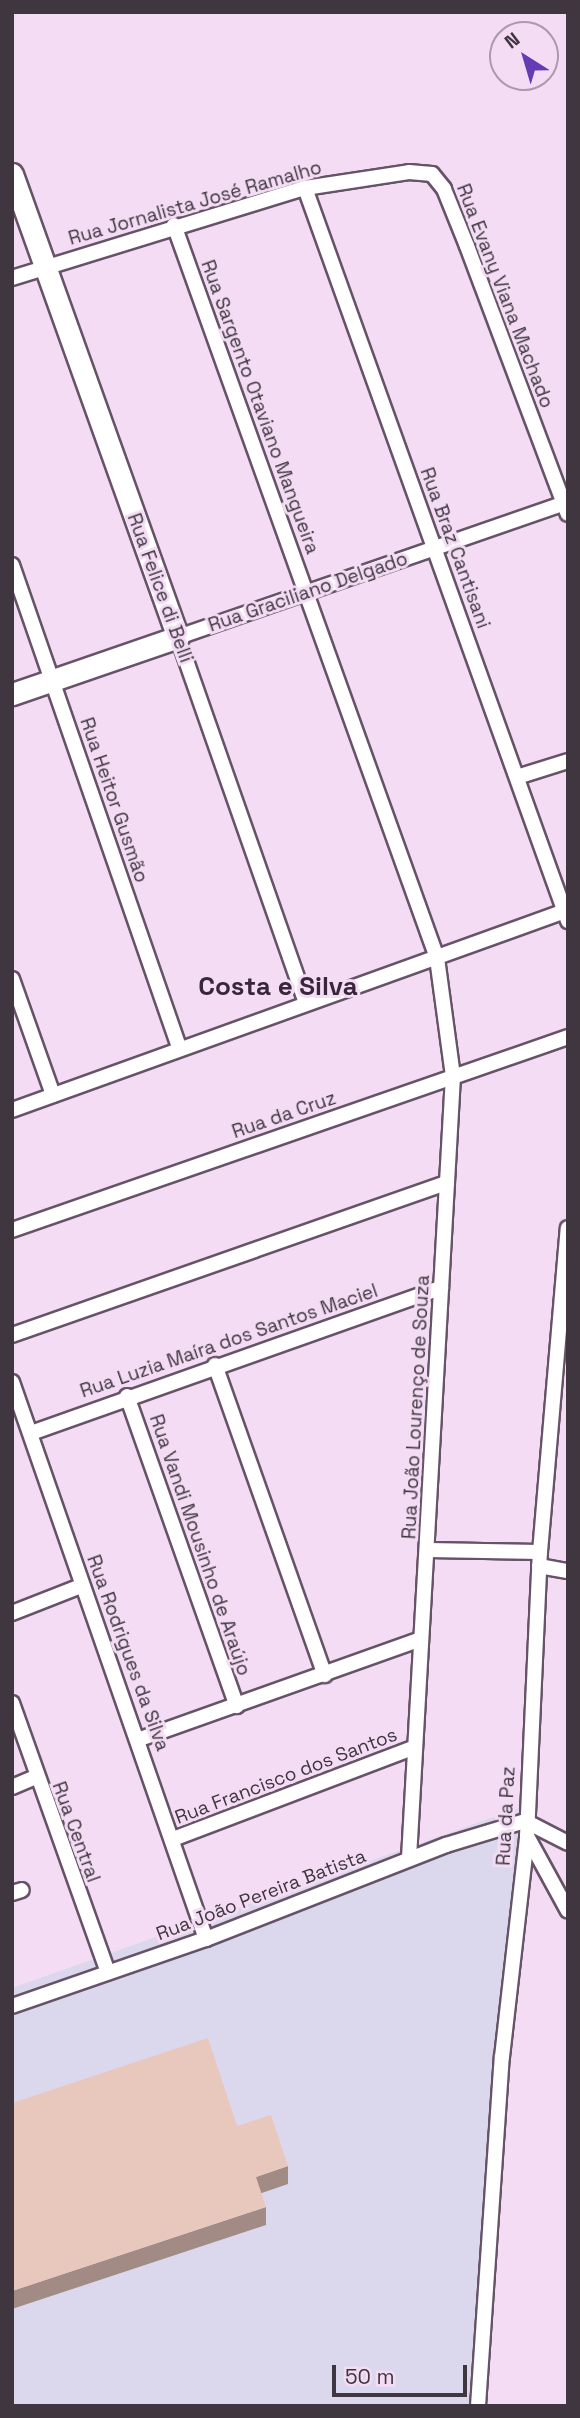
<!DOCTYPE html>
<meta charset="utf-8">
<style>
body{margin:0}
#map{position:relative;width:580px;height:2418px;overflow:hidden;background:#f3dcf4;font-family:"Space Grotesk",sans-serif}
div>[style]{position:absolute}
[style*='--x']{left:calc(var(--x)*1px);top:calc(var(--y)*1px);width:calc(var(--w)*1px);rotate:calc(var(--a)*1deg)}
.industrial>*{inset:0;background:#dbd8ee}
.roads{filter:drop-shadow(2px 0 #675368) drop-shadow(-2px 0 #675368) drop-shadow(0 2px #675368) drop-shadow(0 -2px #675368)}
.street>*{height:14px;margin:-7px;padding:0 7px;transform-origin:7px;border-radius:7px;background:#fff}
.secondary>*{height:21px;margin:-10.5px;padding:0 10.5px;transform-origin:10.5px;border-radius:10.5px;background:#fff}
.shaded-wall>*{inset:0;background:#a28b84}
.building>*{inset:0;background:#e8c7bd}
span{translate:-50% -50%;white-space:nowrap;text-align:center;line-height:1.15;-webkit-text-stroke:6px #f3dcf4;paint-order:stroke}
.street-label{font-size:19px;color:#3f3640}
.district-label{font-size:26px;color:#382639;font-weight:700}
.frame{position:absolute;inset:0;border:14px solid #3f3640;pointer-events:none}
.north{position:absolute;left:489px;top:21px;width:70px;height:70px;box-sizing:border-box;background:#f3dcf4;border:2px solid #ab9aac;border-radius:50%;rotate:323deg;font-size:19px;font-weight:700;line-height:28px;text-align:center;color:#3f3640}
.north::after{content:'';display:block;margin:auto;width:24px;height:32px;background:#653cb4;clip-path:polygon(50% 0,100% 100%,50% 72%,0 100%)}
.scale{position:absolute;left:332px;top:2365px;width:135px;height:32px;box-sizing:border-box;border:4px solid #3f3640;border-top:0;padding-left:9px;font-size:21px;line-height:24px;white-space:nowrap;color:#3f3640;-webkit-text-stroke:5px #f3dcf4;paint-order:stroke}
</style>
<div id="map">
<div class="industrial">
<i style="clip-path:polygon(525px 1806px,473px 2406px,12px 2406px,12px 1988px)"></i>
</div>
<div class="roads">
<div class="street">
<i style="--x:305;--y:188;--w:779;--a:70.26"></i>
<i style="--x:174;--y:225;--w:779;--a:70.26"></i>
<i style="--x:437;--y:958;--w:119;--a:82.3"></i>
<i style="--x:453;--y:1076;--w:784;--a:93.22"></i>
<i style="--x:12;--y:278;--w:307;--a:-17.1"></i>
<i style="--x:305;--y:188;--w:105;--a:-8.7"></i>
<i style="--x:409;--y:172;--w:23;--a:5"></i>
<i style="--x:432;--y:174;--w:19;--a:51"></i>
<i style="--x:444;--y:189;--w:61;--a:68"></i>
<i style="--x:467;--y:246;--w:286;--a:69.4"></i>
<i style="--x:12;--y:565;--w:510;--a:70.89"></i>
<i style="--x:517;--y:777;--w:53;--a:-17.4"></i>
<i style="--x:12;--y:979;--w:123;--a:70.5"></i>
<i style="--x:306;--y:1003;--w:388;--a:-109.3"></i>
<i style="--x:178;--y:637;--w:409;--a:-19.1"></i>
<i style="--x:12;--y:1110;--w:588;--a:-19.79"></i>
<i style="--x:12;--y:1230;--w:589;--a:-19.14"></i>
<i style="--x:12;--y:1335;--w:461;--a:-19.3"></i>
<i style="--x:215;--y:1365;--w:329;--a:70.5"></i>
<i style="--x:12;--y:1382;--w:590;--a:70.8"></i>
<i style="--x:127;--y:1396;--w:329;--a:70.5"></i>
<i style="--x:31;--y:1433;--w:435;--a:-19.5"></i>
<i style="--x:428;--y:1550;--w:112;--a:1"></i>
<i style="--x:539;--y:1566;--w:29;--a:10"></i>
<i style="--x:12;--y:1613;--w:74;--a:-21.4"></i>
<i style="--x:12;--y:1703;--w:286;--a:70.4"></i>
<i style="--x:140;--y:1739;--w:298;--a:-19.6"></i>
<i style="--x:12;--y:1787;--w:25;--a:-23"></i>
<i style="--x:525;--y:1821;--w:48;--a:27.1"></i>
<i style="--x:527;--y:1836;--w:85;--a:61.3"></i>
<i style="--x:173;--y:1839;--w:257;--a:-20.8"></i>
<i style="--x:12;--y:1893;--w:10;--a:-17"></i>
<i style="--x:12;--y:2006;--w:205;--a:-19.1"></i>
<i style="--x:206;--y:1939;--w:258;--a:-21.4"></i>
<i style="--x:446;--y:1845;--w:83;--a:-16.9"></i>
<i style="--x:478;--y:2406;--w:350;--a:-86.1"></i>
<i style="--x:502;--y:2057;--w:222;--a:-83.5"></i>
<i style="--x:527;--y:1836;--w:284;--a:-87.4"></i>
<i style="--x:540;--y:1552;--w:325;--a:-85.1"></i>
</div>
<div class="secondary">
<i style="--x:12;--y:174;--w:492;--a:70.3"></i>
<i style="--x:178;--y:637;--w:176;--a:161"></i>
</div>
</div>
<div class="shaded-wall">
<i style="clip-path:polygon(288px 2166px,288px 2184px,256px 2195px,256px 2177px)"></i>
<i style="clip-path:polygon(266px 2207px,266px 2225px,12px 2309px,12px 2291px)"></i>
</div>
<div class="building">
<i style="clip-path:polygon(208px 2038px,237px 2126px,271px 2115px,288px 2166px,256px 2177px,266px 2207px,12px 2291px,12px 2103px)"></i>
</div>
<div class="street-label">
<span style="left:195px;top:203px;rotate:-16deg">Rua Jornalista José Ramalho</span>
<span style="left:505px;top:296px;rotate:69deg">Rua Evany Viana Machado</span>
<span style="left:260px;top:407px;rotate:70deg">Rua Sargento Otaviano Mangueira</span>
<span style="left:455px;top:548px;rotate:70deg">Rua Braz Cantisani</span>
<span style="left:160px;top:588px;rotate:70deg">Rua Felice di Belli</span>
<span style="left:308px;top:592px;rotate:-19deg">Rua Graciliano Delgado</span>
<span style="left:114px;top:800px;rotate:71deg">Rua Heitor Gusmão</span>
<span style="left:284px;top:1115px;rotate:-19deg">Rua da Cruz</span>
<span style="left:229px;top:1341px;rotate:-19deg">Rua Luzia Maíra dos Santos Maciel</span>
<span style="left:416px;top:1407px;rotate:-87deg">Rua João Lourenço de Souza</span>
<span style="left:200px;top:1545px;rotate:71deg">Rua Vandi Mousinho de Araújo</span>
<span style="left:128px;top:1653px;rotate:70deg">Rua Rodrigues da Silva</span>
<span style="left:286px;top:1776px;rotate:-21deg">Rua Francisco dos Santos</span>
<span style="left:506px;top:1816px;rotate:-87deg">Rua da Paz</span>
<span style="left:76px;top:1832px;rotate:70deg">Rua Central</span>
<span style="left:261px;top:1895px;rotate:-21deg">Rua João Pereira Batista</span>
</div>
<div class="district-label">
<span style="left:278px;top:987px">Costa e Silva</span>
</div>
<div class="frame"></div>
<div class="north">N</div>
<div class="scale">50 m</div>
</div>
